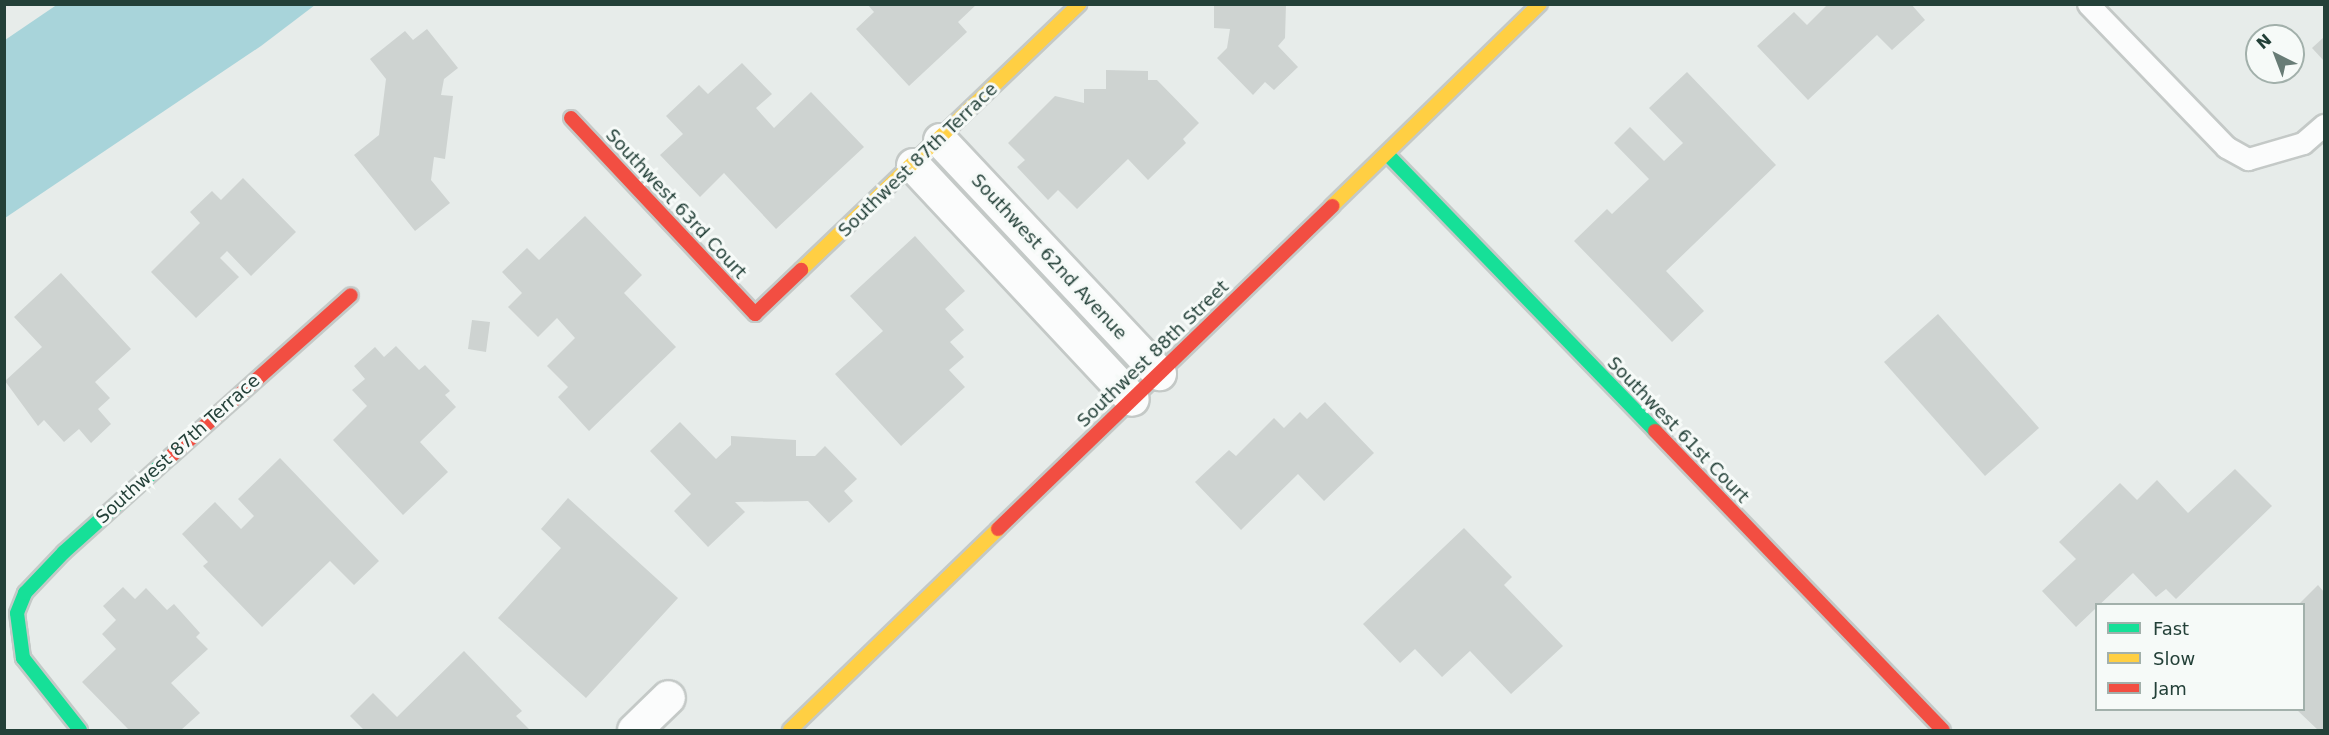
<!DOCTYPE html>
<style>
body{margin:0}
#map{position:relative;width:2329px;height:735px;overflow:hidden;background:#e7ecea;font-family:"DejaVu Sans",sans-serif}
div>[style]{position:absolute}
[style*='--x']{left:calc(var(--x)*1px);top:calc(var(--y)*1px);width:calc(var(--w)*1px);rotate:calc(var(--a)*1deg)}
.water>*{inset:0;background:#a8d4da}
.building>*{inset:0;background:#ced3d1}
.roads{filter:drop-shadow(2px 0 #c4c9c7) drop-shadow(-2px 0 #c4c9c7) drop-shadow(0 2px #c4c9c7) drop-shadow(0 -2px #c4c9c7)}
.lane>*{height:21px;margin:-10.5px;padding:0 10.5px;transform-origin:10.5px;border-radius:10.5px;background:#fbfcfc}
.street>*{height:33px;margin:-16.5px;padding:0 16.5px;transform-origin:16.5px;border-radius:16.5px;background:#fbfcfc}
.fast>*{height:14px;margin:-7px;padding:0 7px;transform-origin:7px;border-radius:7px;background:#16e098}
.slow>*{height:14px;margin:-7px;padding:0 7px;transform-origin:7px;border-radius:7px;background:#ffcf43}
.jam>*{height:14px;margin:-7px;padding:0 7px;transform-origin:7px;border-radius:7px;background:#f24e42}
span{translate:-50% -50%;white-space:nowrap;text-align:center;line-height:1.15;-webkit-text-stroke:6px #f6faf8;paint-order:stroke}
.street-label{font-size:18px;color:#234038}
.frame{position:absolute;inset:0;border:6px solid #234038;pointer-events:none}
.legend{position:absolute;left:2095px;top:603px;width:210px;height:108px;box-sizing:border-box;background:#f6faf8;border:2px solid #a2b0ab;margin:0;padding:8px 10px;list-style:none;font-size:18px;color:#234038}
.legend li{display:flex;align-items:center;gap:12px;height:30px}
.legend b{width:30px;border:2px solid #a2b0ab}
.north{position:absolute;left:2245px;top:24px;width:60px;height:60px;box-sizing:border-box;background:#f6faf8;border:2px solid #a2b0ab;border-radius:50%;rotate:318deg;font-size:16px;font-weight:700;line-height:24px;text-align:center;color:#234038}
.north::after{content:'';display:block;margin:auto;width:21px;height:27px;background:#687c76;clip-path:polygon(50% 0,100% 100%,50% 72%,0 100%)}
</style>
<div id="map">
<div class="water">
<i style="clip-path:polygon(58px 4px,315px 4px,315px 5px,261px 46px,5px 218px,5px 40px)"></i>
</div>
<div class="building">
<i style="clip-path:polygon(867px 4px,977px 4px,958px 22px,967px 32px,909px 86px,856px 29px,874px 12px)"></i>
<i style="clip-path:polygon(1214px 4px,1286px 4px,1285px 38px,1278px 46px,1298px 67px,1274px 90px,1265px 82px,1253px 95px,1217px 58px,1227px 48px,1230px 29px,1214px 28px)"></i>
<i style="clip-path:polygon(1828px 4px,1911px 4px,1925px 20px,1892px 50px,1877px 35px,1808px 100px,1757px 46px,1794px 12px,1807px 25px)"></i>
<i style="clip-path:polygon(427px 29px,458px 68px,444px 79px,441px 95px,453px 96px,445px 159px,434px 157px,431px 180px,450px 203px,415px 231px,354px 155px,379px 135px,386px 79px,370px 59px,405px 31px,413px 40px)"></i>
<i style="clip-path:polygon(2324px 37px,2324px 61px,2312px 48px)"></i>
<i style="clip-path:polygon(742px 63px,772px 94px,756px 108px,774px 128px,811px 92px,864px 147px,776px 229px,724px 173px,700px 197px,660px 155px,683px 134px,666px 116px,699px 85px,708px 94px)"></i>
<i style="clip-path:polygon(1106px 70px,1148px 71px,1148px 80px,1157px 80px,1199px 123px,1183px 139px,1186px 143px,1148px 180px,1128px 159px,1077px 209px,1058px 190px,1048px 200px,1017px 167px,1025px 160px,1008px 143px,1055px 96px,1084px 103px,1084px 89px,1106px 89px)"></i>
<i style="clip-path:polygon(1687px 72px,1776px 165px,1666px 271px,1704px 311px,1672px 342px,1574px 241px,1607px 209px,1612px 214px,1649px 179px,1614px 143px,1630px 127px,1664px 161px,1683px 143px,1649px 108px)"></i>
<i style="clip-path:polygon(243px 178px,296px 232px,251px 276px,227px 251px,220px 258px,239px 277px,196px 318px,151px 272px,200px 223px,190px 212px,212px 191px,221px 200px)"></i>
<i style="clip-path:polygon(585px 216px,642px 275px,624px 293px,676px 347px,589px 431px,558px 397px,568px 387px,547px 366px,575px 338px,557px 318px,538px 337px,508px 307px,522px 293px,502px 272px,527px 248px,539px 260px)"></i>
<i style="clip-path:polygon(915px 236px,965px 291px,945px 309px,964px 330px,950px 342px,964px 357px,949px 370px,965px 387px,901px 446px,835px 374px,883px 331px,850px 296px)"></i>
<i style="clip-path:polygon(61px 273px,131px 349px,95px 382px,110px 398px,98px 409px,111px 424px,91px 443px,79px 429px,64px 442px,44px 420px,38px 426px,5px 381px,42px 347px,14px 317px)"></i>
<i style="clip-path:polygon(1938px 314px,2039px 428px,1985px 476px,1884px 362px)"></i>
<i style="clip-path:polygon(472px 320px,490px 322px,486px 352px,468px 349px)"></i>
<i style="clip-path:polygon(396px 346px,419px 370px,425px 365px,450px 391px,445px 395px,456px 407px,420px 442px,448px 472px,403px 515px,333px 440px,367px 406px,352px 390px,365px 379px,354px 366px,375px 347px,384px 357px)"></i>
<i style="clip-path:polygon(1325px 402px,1374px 453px,1324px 501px,1298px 474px,1241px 530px,1195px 482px,1229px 450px,1236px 456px,1274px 418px,1284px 428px,1300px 412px,1307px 419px)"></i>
<i style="clip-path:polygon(680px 422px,716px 459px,731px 445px,731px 436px,796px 440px,796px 456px,815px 456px,825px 446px,857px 479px,844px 491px,853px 501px,829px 523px,808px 501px,735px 502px,745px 512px,708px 547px,674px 511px,691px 494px,650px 451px)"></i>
<i style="clip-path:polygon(280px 458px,379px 561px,354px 585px,330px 561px,262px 627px,203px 566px,208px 562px,182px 534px,215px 502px,241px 529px,254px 516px,238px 499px)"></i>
<i style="clip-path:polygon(2235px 469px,2272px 506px,2176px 599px,2166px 589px,2156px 597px,2133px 573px,2076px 627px,2042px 591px,2076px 559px,2059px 542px,2120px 483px,2137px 500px,2157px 480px,2188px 513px)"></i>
<i style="clip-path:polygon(568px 498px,678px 598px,586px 698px,498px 618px,561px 548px,541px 529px)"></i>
<i style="clip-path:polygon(1464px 528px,1512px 577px,1504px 585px,1563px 646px,1511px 694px,1470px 651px,1442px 677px,1415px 649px,1400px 663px,1363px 624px)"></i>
<i style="clip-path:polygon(2318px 585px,2324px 592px,2324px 730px,2318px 730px,2297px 710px,2304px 710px,2304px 604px,2299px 604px)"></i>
<i style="clip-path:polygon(123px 587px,135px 599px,146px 588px,167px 610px,174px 604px,200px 633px,196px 637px,208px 649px,171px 683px,200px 713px,181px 730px,129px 730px,82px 682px,116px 649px,102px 634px,116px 620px,103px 606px)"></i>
<i style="clip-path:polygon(464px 651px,522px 711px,516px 716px,530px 730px,364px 730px,350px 716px,373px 693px,397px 717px)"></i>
</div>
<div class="roads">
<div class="lane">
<i style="--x:2088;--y:4;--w:199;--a:46"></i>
<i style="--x:2226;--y:147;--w:25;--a:29"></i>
<i style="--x:2248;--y:159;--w:57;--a:-16.2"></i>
<i style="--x:2303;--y:143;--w:28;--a:-41"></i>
</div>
<div class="street">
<i style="--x:940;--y:140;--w:320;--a:46.8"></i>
<i style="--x:913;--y:165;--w:320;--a:46.9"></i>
<i style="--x:634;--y:730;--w:47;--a:-44.1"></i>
</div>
<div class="fast">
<i style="--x:1387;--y:154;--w:385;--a:45.9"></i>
<i style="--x:80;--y:730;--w:92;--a:-128.4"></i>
<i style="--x:23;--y:658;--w:45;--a:-97.6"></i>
<i style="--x:17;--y:613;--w:22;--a:-68"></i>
<i style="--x:25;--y:593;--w:57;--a:-46.4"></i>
<i style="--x:64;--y:552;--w:144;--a:-41.9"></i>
</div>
<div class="slow">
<i style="--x:1332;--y:206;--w:290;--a:-44.2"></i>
<i style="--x:801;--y:270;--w:385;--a:-43.7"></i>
<i style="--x:790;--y:730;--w:289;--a:-44"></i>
</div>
<div class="jam">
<i style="--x:571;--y:118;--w:269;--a:46.8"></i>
<i style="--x:755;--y:314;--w:64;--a:-43.7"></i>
<i style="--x:1655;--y:431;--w:415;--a:46.1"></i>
<i style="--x:171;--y:456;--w:241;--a:-41.8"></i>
<i style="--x:998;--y:529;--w:465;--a:-44"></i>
</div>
</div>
<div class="street-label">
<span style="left:918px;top:160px;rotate:-44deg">Southwest 87th Terrace</span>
<span style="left:676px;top:204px;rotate:47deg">Southwest 63rd Court</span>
<span style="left:1049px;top:257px;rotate:47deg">Southwest 62nd Avenue</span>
<span style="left:1153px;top:354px;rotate:-44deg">Southwest 88th Street</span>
<span style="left:1678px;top:430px;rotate:46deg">Southwest 61st Court</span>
<span style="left:178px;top:449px;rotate:-42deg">Southwest 87th Terrace</span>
</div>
<div class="frame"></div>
<ul class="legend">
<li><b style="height:8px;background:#16e098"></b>Fast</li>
<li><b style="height:8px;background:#ffcf43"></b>Slow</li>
<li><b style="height:8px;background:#f24e42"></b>Jam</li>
</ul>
<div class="north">N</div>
</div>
